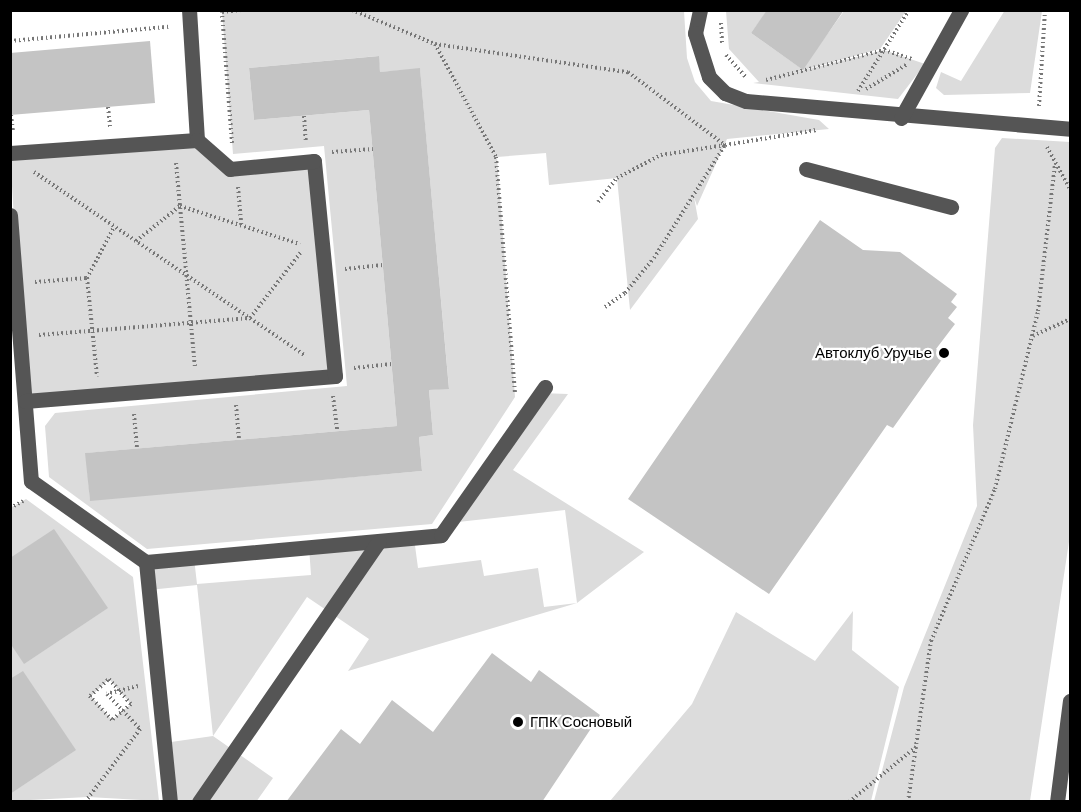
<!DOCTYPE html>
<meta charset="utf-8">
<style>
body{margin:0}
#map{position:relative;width:1081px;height:812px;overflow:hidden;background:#fff;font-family:Arial,sans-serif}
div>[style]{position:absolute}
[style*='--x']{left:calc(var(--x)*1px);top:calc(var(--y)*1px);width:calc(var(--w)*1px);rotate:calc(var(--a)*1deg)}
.green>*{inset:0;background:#dcdcdc}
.building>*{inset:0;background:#c4c4c4}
.path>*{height:4px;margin-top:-2px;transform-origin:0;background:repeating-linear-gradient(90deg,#777 0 1.5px,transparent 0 4.5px)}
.minor>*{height:15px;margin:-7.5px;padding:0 7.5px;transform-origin:7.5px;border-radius:7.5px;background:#555}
.dots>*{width:16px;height:16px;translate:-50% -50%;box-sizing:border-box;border:3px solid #fff;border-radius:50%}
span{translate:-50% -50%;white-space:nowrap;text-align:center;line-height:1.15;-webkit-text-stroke:4.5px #fff;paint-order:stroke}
.poi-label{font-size:15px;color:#000}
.right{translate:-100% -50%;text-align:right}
.left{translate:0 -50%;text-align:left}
.frame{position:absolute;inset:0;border:12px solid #000;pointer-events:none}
</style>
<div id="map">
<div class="green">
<i style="clip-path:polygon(1005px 10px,1042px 11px,1030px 93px,944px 95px,936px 88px,941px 72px,961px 81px)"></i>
<i style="clip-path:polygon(evenodd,684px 11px,687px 58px,695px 82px,711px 101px,819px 120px,829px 129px,727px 139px,697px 206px,694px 197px,698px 219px,630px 310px,617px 178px,549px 185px,546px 153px,497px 157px,515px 397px,432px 524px,147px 549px,49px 477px,45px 426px,55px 413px,347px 386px,324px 146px,233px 154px,222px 12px,684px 11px,378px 56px,380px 72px,420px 69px,449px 388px,429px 390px,433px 435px,419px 437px,422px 471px,90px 500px,86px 453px,397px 426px,369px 110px,254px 120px,249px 68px,378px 56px)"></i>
<i style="clip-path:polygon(726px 11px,767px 11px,751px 33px,802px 69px,844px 11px,906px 11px,880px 49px,789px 74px,884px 50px,925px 64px,898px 99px,753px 83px,759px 82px,729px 49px)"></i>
<i style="clip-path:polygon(1002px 138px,1070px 142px,1070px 535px,1030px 801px,874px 801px,904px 687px,977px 506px,973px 425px,995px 148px)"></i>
<i style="clip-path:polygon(197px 140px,230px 169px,314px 161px,335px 376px,25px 401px,10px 153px)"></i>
<i style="clip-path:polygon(540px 393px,568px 394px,513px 470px,644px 552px,577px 603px,348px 671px,369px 639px,307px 597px,213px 736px,273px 778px,256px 802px,170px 801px,164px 743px,213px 736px,197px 585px,149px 590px,146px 562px,194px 558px,197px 584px,311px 575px,309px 547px,414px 538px,418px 568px,481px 560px,484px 576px,538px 568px,544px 607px,577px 603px,565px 510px,449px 523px)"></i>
<i style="clip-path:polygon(evenodd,26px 499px,133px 577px,159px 801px,88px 797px,11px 801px,10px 508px,26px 499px,109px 679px,131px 704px,112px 720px,91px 696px,109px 679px)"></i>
<i style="clip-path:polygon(853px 611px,852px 650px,899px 687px,871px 801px,610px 801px,692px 704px,736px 612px,815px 661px)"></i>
</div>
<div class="building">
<i style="clip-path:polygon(767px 10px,844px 10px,803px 70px,751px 33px)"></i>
<i style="clip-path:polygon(150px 41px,155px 103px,10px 115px,10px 53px)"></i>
<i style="clip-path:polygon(379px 56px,380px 72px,420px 68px,449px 389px,429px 390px,433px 435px,419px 437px,422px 471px,90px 501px,85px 453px,397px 426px,369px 110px,254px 120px,249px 68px)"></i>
<i style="clip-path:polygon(820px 220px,863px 250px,900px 252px,957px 294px,951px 302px,957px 307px,948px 318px,955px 324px,936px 349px,945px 355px,893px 428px,887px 425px,769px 594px,628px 499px)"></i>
<i style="clip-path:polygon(54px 529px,108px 608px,24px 664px,10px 643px,10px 558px)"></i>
<i style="clip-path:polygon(492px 653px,531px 682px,539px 670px,600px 715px,542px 802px,286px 802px,341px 729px,360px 744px,392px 700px,433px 732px)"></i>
<i style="clip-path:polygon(23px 671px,76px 750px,10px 794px,10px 679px)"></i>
</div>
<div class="path">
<i style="--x:352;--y:10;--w:90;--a:22.3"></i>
<i style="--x:435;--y:44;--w:128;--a:61.6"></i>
<i style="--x:496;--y:157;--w:237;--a:85.4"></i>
<i style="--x:721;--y:23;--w:20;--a:87"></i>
<i style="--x:10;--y:41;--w:159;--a:-5.1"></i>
<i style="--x:435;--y:44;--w:195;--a:8.3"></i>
<i style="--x:628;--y:72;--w:121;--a:37"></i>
<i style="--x:726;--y:55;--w:31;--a:48"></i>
<i style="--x:766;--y:80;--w:122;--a:-14.3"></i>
<i style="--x:884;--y:50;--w:29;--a:18"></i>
<i style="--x:866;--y:89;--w:47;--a:-31"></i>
<i style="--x:858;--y:91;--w:96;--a:-57.8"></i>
<i style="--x:1039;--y:106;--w:96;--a:-86.4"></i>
<i style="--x:108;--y:107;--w:20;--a:84"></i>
<i style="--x:11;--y:115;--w:17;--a:83"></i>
<i style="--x:304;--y:116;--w:26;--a:86"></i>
<i style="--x:232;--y:143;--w:131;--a:-94.4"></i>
<i style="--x:222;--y:12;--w:19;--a:-6"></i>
<i style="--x:1047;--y:147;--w:48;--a:61.3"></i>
<i style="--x:332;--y:152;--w:41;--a:-4.2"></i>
<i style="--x:176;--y:163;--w:206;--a:84.7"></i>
<i style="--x:34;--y:172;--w:328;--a:34.1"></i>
<i style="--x:238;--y:187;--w:38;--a:85"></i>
<i style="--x:598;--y:202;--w:31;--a:-52"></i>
<i style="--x:617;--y:178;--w:50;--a:-27.6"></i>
<i style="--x:661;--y:155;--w:65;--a:-8.9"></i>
<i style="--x:136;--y:241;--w:56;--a:-38.5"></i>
<i style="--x:180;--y:206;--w:126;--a:17.6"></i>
<i style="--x:345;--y:269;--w:38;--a:-6"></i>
<i style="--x:87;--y:278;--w:99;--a:84.2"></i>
<i style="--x:35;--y:282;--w:52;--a:-4.4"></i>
<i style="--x:87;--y:278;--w:58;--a:-62.1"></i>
<i style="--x:605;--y:307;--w:24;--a:-35"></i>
<i style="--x:625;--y:293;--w:45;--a:-50.4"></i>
<i style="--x:654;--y:258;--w:133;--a:-57.9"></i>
<i style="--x:725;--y:145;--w:93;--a:-9.3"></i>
<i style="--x:39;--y:335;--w:212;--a:-4.6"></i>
<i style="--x:250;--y:318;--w:83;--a:-52.3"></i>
<i style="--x:1033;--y:336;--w:41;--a:-24.7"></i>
<i style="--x:354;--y:368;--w:38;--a:-6"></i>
<i style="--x:333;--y:396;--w:35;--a:83"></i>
<i style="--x:236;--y:405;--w:35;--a:85"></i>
<i style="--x:134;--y:414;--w:35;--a:85"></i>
<i style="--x:10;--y:508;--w:15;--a:-28"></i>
<i style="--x:10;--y:556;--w:2;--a:27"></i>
<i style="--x:109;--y:679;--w:33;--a:49"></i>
<i style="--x:131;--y:704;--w:25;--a:140"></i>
<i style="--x:112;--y:720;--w:33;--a:-133"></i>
<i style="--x:90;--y:696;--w:25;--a:-42"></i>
<i style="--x:138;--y:686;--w:32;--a:166"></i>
<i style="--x:107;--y:694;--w:48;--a:46.7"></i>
<i style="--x:85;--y:802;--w:93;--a:-52.9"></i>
<i style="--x:849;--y:802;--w:87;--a:-39.4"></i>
<i style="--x:908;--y:802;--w:163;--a:-81.9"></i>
<i style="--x:931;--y:641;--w:165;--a:-67.2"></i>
<i style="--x:995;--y:489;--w:183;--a:-76.4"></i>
<i style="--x:1038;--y:311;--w:147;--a:-83.4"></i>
</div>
<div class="minor">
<i style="--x:700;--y:10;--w:24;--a:102"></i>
<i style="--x:695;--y:33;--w:46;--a:72.3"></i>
<i style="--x:709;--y:77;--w:23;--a:45"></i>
<i style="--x:725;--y:93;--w:22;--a:21"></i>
<i style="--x:746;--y:101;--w:325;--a:4.9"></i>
<i style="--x:901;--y:118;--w:124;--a:-60.9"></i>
<i style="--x:10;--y:153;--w:187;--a:-4"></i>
<i style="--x:197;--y:140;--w:130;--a:-93.5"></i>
<i style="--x:806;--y:169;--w:150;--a:14.7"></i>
<i style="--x:10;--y:215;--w:267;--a:85.5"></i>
<i style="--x:31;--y:481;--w:141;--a:35.2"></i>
<i style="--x:146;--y:562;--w:296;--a:-5.2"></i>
<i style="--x:441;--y:535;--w:181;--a:-54.9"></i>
<i style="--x:25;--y:401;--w:311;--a:-4.6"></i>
<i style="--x:335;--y:376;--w:216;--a:-95.6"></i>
<i style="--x:314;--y:161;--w:84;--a:174.6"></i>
<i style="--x:230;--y:169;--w:44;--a:-138.7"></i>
<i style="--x:146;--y:562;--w:241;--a:84.3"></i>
<i style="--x:199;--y:802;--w:317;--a:-55.4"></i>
<i style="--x:1057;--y:802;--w:102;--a:-82.7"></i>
</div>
<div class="dots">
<i style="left:944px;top:353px;background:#000"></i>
<i style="left:518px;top:722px;background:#000"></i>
</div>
<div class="poi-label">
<span class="right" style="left:932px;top:353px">Автоклуб Уручье</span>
<span class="left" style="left:530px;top:722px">ГПК Сосновый</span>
</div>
<div class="frame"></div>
</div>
